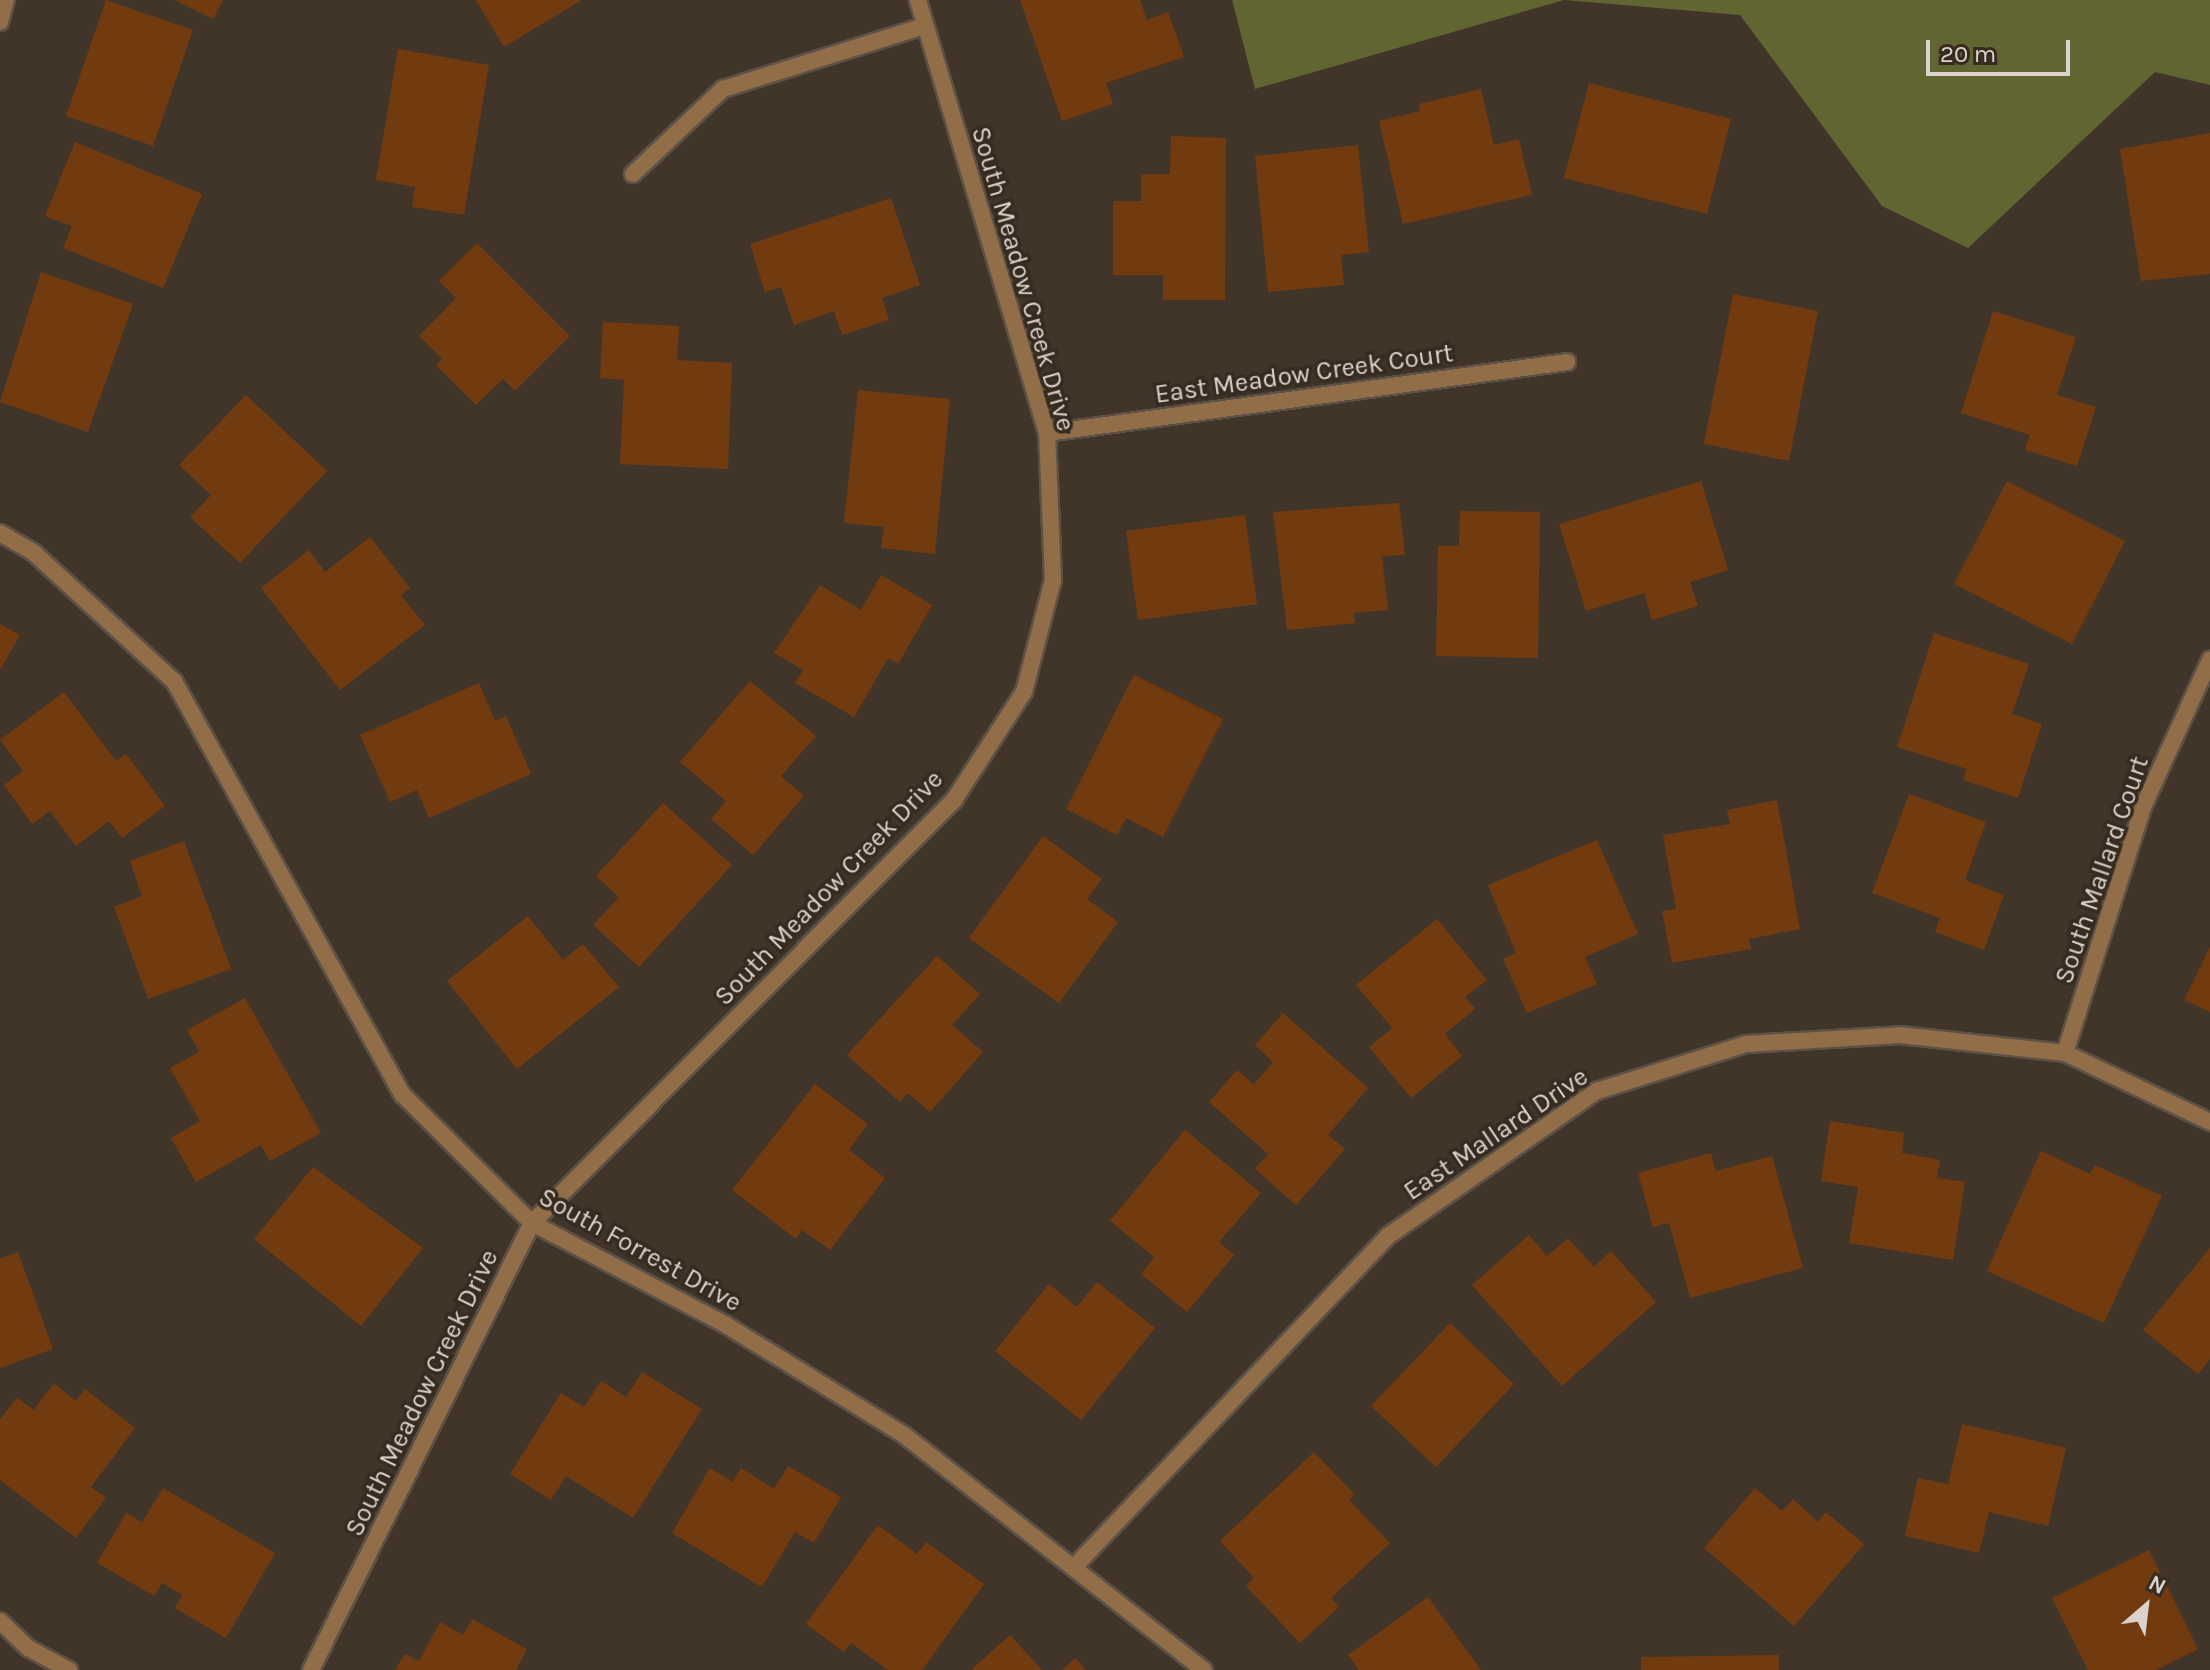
<!DOCTYPE html>
<style>
body{margin:0}
#map{position:relative;width:2210px;height:1670px;overflow:hidden;background:#41352a;font-family:Karla,sans-serif}
div>[style]{position:absolute}
[style*='--x']{left:calc(var(--x)*1px);top:calc(var(--y)*1px);width:calc(var(--w)*1px);rotate:calc(var(--a)*1deg)}
.green>*{inset:0;background:#606531}
.building>*{inset:0;background:#723b0f}
.roads{filter:drop-shadow(2px 0 #5d5147) drop-shadow(-2px 0 #5d5147) drop-shadow(0 2px #5d5147) drop-shadow(0 -2px #5d5147)}
.minor>*{height:16px;margin:-8px;padding:0 8px;transform-origin:8px;border-radius:8px;background:#916e48}
span{translate:-50% -50%;white-space:nowrap;text-align:center;line-height:1.15;-webkit-text-stroke:7px #372b20;paint-order:stroke}
.street-label{font-size:26px;color:#dad2cb}
.north{position:absolute;left:2106px;top:1566px;width:80px;height:80px;-webkit-text-stroke:6px #372b20;paint-order:stroke;rotate:28deg;font-size:22px;font-weight:700;line-height:32px;text-align:center;color:#dad2cb}
.north::after{content:'';display:block;margin:auto;width:28px;height:36px;background:#dad2cb;clip-path:polygon(50% 0,100% 100%,50% 72%,0 100%)}
.scale{position:absolute;left:1926px;top:40px;width:144px;height:36px;box-sizing:border-box;border:4px solid #dad2cb;border-top:0;padding-left:10px;font-size:24px;line-height:28px;white-space:nowrap;color:#dad2cb;-webkit-text-stroke:6px #372b20;paint-order:stroke}
</style>
<div id="map">
<div class="green">
<i style="clip-path:polygon(1232px 0,2210px 0,2210px 85px,2155px 72px,1968px 248px,1882px 206px,1740px 15px,1564px 0,1255px 89px)"></i>
</div>
<div class="building">
<i style="clip-path:polygon(106px 0,193px 30px,153px 146px,66px 116px)"></i>
<i style="clip-path:polygon(175px 0,223px 0,213px 19px)"></i>
<i style="clip-path:polygon(476px 0,582px 0,504px 47px)"></i>
<i style="clip-path:polygon(1020px 0,1140px 0,1147px 20px,1168px 12px,1184px 57px,1106px 83px,1113px 104px,1062px 121px)"></i>
<i style="clip-path:polygon(398px 49px,489px 65px,464px 215px,412px 207px,415px 187px,376px 180px)"></i>
<i style="clip-path:polygon(1589px 83px,1731px 119px,1707px 214px,1564px 178px)"></i>
<i style="clip-path:polygon(1481px 89px,1494px 145px,1519px 139px,1532px 195px,1403px 224px,1379px 121px,1420px 111px,1419px 104px)"></i>
<i style="clip-path:polygon(2210px 133px,2210px 274px,2141px 281px,2120px 149px)"></i>
<i style="clip-path:polygon(1171px 136px,1226px 138px,1225px 300px,1163px 300px,1163px 275px,1113px 275px,1113px 201px,1141px 201px,1141px 174px,1170px 174px)"></i>
<i style="clip-path:polygon(75px 142px,202px 194px,163px 288px,63px 248px,72px 226px,45px 216px)"></i>
<i style="clip-path:polygon(1358px 145px,1369px 252px,1341px 255px,1344px 285px,1268px 292px,1255px 156px)"></i>
<i style="clip-path:polygon(891px 198px,920px 285px,882px 298px,889px 320px,842px 335px,834px 311px,794px 325px,781px 287px,765px 292px,750px 244px)"></i>
<i style="clip-path:polygon(477px 243px,570px 336px,515px 391px,503px 379px,476px 405px,436px 365px,442px 359px,419px 336px,456px 298px,439px 281px)"></i>
<i style="clip-path:polygon(41px 272px,133px 304px,88px 432px,0 402px)"></i>
<i style="clip-path:polygon(1733px 294px,1818px 311px,1789px 461px,1704px 444px)"></i>
<i style="clip-path:polygon(1993px 311px,2076px 337px,2057px 395px,2096px 407px,2077px 466px,2025px 450px,2030px 435px,1961px 413px)"></i>
<i style="clip-path:polygon(603px 322px,679px 326px,677px 360px,732px 363px,728px 469px,620px 464px,624px 380px,600px 378px)"></i>
<i style="clip-path:polygon(858px 390px,950px 399px,935px 554px,881px 548px,884px 527px,844px 523px)"></i>
<i style="clip-path:polygon(246px 395px,327px 471px,240px 563px,190px 517px,211px 495px,179px 465px)"></i>
<i style="clip-path:polygon(1701px 481px,1728px 570px,1690px 582px,1698px 606px,1652px 620px,1644px 593px,1586px 611px,1559px 524px)"></i>
<i style="clip-path:polygon(2007px 481px,2125px 541px,2072px 644px,1954px 584px)"></i>
<i style="clip-path:polygon(1399px 503px,1405px 555px,1382px 556px,1388px 610px,1354px 613px,1355px 623px,1287px 630px,1273px 512px)"></i>
<i style="clip-path:polygon(1460px 511px,1540px 512px,1538px 658px,1436px 656px,1438px 546px,1459px 546px)"></i>
<i style="clip-path:polygon(1245px 515px,1257px 604px,1138px 620px,1126px 531px)"></i>
<i style="clip-path:polygon(370px 537px,410px 588px,401px 595px,425px 625px,340px 690px,261px 588px,309px 550px,325px 572px)"></i>
<i style="clip-path:polygon(881px 575px,932px 605px,898px 664px,888px 658px,854px 717px,795px 683px,803px 670px,774px 653px,820px 585px,861px 610px)"></i>
<i style="clip-path:polygon(0 624px,20px 635px,0 670px)"></i>
<i style="clip-path:polygon(1934px 633px,2029px 664px,2012px 714px,2042px 724px,2018px 798px,1963px 780px,1967px 769px,1897px 747px)"></i>
<i style="clip-path:polygon(1134px 675px,1223px 719px,1163px 837px,1126px 818px,1117px 835px,1066px 809px)"></i>
<i style="clip-path:polygon(750px 681px,816px 736px,781px 776px,804px 796px,753px 855px,711px 819px,726px 801px,680px 762px)"></i>
<i style="clip-path:polygon(479px 683px,495px 721px,506px 716px,531px 774px,429px 818px,417px 790px,390px 802px,360px 735px)"></i>
<i style="clip-path:polygon(64px 692px,116px 761px,126px 754px,165px 806px,122px 838px,109px 821px,76px 846px,50px 811px,32px 824px,4px 785px,23px 771px,0 740px)"></i>
<i style="clip-path:polygon(1909px 794px,1986px 822px,1965px 880px,2004px 895px,1984px 950px,1935px 932px,1940px 918px,1872px 893px)"></i>
<i style="clip-path:polygon(1777px 800px,1800px 929px,1749px 939px,1751px 949px,1672px 963px,1662px 911px,1676px 909px,1663px 835px,1730px 824px,1727px 810px)"></i>
<i style="clip-path:polygon(663px 803px,732px 865px,639px 967px,593px 925px,619px 897px,596px 876px)"></i>
<i style="clip-path:polygon(1043px 836px,1102px 879px,1087px 899px,1118px 922px,1059px 1003px,969px 938px)"></i>
<i style="clip-path:polygon(1597px 840px,1638px 934px,1585px 957px,1597px 984px,1527px 1013px,1503px 959px,1516px 953px,1488px 885px)"></i>
<i style="clip-path:polygon(184px 841px,231px 969px,148px 999px,114px 907px,142px 896px,130px 861px)"></i>
<i style="clip-path:polygon(528px 916px,563px 960px,583px 944px,619px 987px,517px 1069px,447px 981px)"></i>
<i style="clip-path:polygon(1437px 919px,1487px 980px,1465px 997px,1475px 1009px,1445px 1034px,1462px 1056px,1411px 1098px,1369px 1047px,1392px 1028px,1356px 985px)"></i>
<i style="clip-path:polygon(2210px 947px,2210px 1012px,2184px 1000px)"></i>
<i style="clip-path:polygon(937px 956px,980px 994px,952px 1025px,983px 1052px,930px 1112px,908px 1093px,900px 1102px,847px 1055px)"></i>
<i style="clip-path:polygon(245px 998px,321px 1133px,270px 1161px,261px 1145px,196px 1182px,171px 1138px,200px 1121px,170px 1068px,199px 1052px,187px 1030px)"></i>
<i style="clip-path:polygon(1283px 1013px,1368px 1088px,1328px 1135px,1345px 1149px,1296px 1205px,1255px 1169px,1268px 1154px,1209px 1102px,1237px 1070px,1254px 1084px,1273px 1062px,1255px 1045px)"></i>
<i style="clip-path:polygon(815px 1084px,868px 1124px,849px 1150px,885px 1178px,830px 1250px,802px 1230px,796px 1239px,732px 1190px)"></i>
<i style="clip-path:polygon(1830px 1121px,1904px 1133px,1902px 1153px,1940px 1160px,1937px 1178px,1965px 1182px,1953px 1260px,1849px 1243px,1858px 1187px,1821px 1181px)"></i>
<i style="clip-path:polygon(1185px 1130px,1261px 1193px,1219px 1242px,1234px 1255px,1187px 1312px,1141px 1274px,1154px 1257px,1110px 1221px)"></i>
<i style="clip-path:polygon(2041px 1151px,2090px 1174px,2095px 1165px,2162px 1196px,2104px 1323px,1987px 1271px)"></i>
<i style="clip-path:polygon(1711px 1153px,1716px 1171px,1772px 1156px,1803px 1268px,1690px 1298px,1669px 1223px,1653px 1227px,1638px 1173px)"></i>
<i style="clip-path:polygon(313px 1167px,423px 1248px,361px 1326px,254px 1239px)"></i>
<i style="clip-path:polygon(1529px 1235px,1547px 1256px,1568px 1238px,1594px 1267px,1611px 1251px,1656px 1302px,1562px 1386px,1472px 1285px)"></i>
<i style="clip-path:polygon(2210px 1248px,2210px 1359px,2198px 1374px,2143px 1330px)"></i>
<i style="clip-path:polygon(18px 1252px,53px 1349px,0 1368px,0 1259px)"></i>
<i style="clip-path:polygon(1097px 1282px,1155px 1328px,1081px 1420px,995px 1351px,1049px 1284px,1077px 1307px)"></i>
<i style="clip-path:polygon(1450px 1323px,1514px 1384px,1436px 1467px,1371px 1406px)"></i>
<i style="clip-path:polygon(642px 1372px,702px 1409px,633px 1518px,566px 1476px,551px 1500px,510px 1474px,561px 1393px,584px 1407px,601px 1381px,626px 1397px)"></i>
<i style="clip-path:polygon(54px 1383px,76px 1401px,85px 1389px,135px 1428px,91px 1487px,106px 1498px,76px 1538px,0 1480px,0 1419px,17px 1398px,34px 1410px)"></i>
<i style="clip-path:polygon(1962px 1424px,2066px 1448px,2048px 1526px,1989px 1512px,1979px 1553px,1905px 1536px,1918px 1478px,1948px 1484px)"></i>
<i style="clip-path:polygon(1314px 1452px,1355px 1495px,1349px 1500px,1390px 1543px,1331px 1598px,1339px 1607px,1300px 1643px,1246px 1586px,1254px 1578px,1220px 1541px)"></i>
<i style="clip-path:polygon(788px 1466px,841px 1497px,814px 1543px,795px 1532px,762px 1587px,672px 1533px,710px 1468px,733px 1482px,741px 1468px,774px 1489px)"></i>
<i style="clip-path:polygon(163px 1488px,275px 1553px,226px 1638px,175px 1608px,182px 1595px,162px 1583px,154px 1596px,97px 1563px,126px 1513px,142px 1522px)"></i>
<i style="clip-path:polygon(1755px 1488px,1782px 1511px,1793px 1499px,1818px 1522px,1826px 1512px,1864px 1544px,1794px 1626px,1704px 1548px)"></i>
<i style="clip-path:polygon(878px 1525px,917px 1554px,926px 1542px,984px 1584px,922px 1670px,888px 1670px,851px 1643px,844px 1652px,806px 1624px)"></i>
<i style="clip-path:polygon(2149px 1550px,2198px 1649px,2156px 1670px,2088px 1670px,2052px 1598px)"></i>
<i style="clip-path:polygon(1428px 1597px,1481px 1670px,1359px 1670px,1348px 1655px)"></i>
<i style="clip-path:polygon(472px 1619px,527px 1649px,516px 1670px,395px 1670px,405px 1654px,419px 1661px,440px 1622px,463px 1635px)"></i>
<i style="clip-path:polygon(1010px 1635px,1042px 1670px,971px 1670px)"></i>
<i style="clip-path:polygon(1779px 1655px,1779px 1670px,1641px 1670px,1641px 1657px)"></i>
<i style="clip-path:polygon(1075px 1658px,1086px 1670px,1062px 1670px)"></i>
</div>
<div class="roads">
<div class="minor">
<i style="--x:0;--y:22;--w:23;--a:-75"></i>
<i style="--x:633;--y:174;--w:124;--a:-43.4"></i>
<i style="--x:723;--y:89;--w:211;--a:-17.4"></i>
<i style="--x:1047;--y:433;--w:525;--a:-7.77"></i>
<i style="--x:0;--y:533;--w:38;--a:30"></i>
<i style="--x:33;--y:552;--w:191;--a:42.5"></i>
<i style="--x:174;--y:681;--w:473;--a:61.1"></i>
<i style="--x:403;--y:1095;--w:182;--a:44.8"></i>
<i style="--x:532;--y:1223;--w:219;--a:27.7"></i>
<i style="--x:726;--y:1325;--w:209;--a:31.7"></i>
<i style="--x:904;--y:1435;--w:381;--a:38.1"></i>
<i style="--x:2065;--y:1053;--w:258;--a:-72.4"></i>
<i style="--x:2143;--y:807;--w:162;--a:-65.5"></i>
<i style="--x:1076;--y:1565;--w:453;--a:-46.5"></i>
<i style="--x:1388;--y:1236;--w:254;--a:-34.8"></i>
<i style="--x:1597;--y:1091;--w:156;--a:-17.5"></i>
<i style="--x:1746;--y:1044;--w:154;--a:-3.3"></i>
<i style="--x:1900;--y:1035;--w:166;--a:6.2"></i>
<i style="--x:2065;--y:1053;--w:161;--a:25.4"></i>
<i style="--x:0;--y:1621;--w:39;--a:44"></i>
<i style="--x:28;--y:1648;--w:47;--a:28.2"></i>
<i style="--x:311;--y:1670;--w:499;--a:-63.7"></i>
<i style="--x:532;--y:1223;--w:598;--a:-45.07"></i>
<i style="--x:954;--y:800;--w:129;--a:-57.1"></i>
<i style="--x:1024;--y:692;--w:116;--a:-75.5"></i>
<i style="--x:1053;--y:580;--w:147;--a:-92.3"></i>
<i style="--x:1047;--y:433;--w:452;--a:-106.6"></i>
</div>
</div>
<div class="street-label">
<span style="left:1023px;top:279px;rotate:74deg">South Meadow Creek Drive</span>
<span style="left:1304px;top:374px;rotate:-8deg">East Meadow Creek Court</span>
<span style="left:2102px;top:870px;rotate:-71deg">South Mallard Court</span>
<span style="left:829px;top:888px;rotate:-46deg">South Meadow Creek Drive</span>
<span style="left:1496px;top:1134px;rotate:-34deg">East Mallard Drive</span>
<span style="left:640px;top:1250px;rotate:29deg">South Forrest Drive</span>
<span style="left:422px;top:1393px;rotate:-64deg">South Meadow Creek Drive</span>
</div>
<div class="north">N</div>
<div class="scale">20 m</div>
</div>
